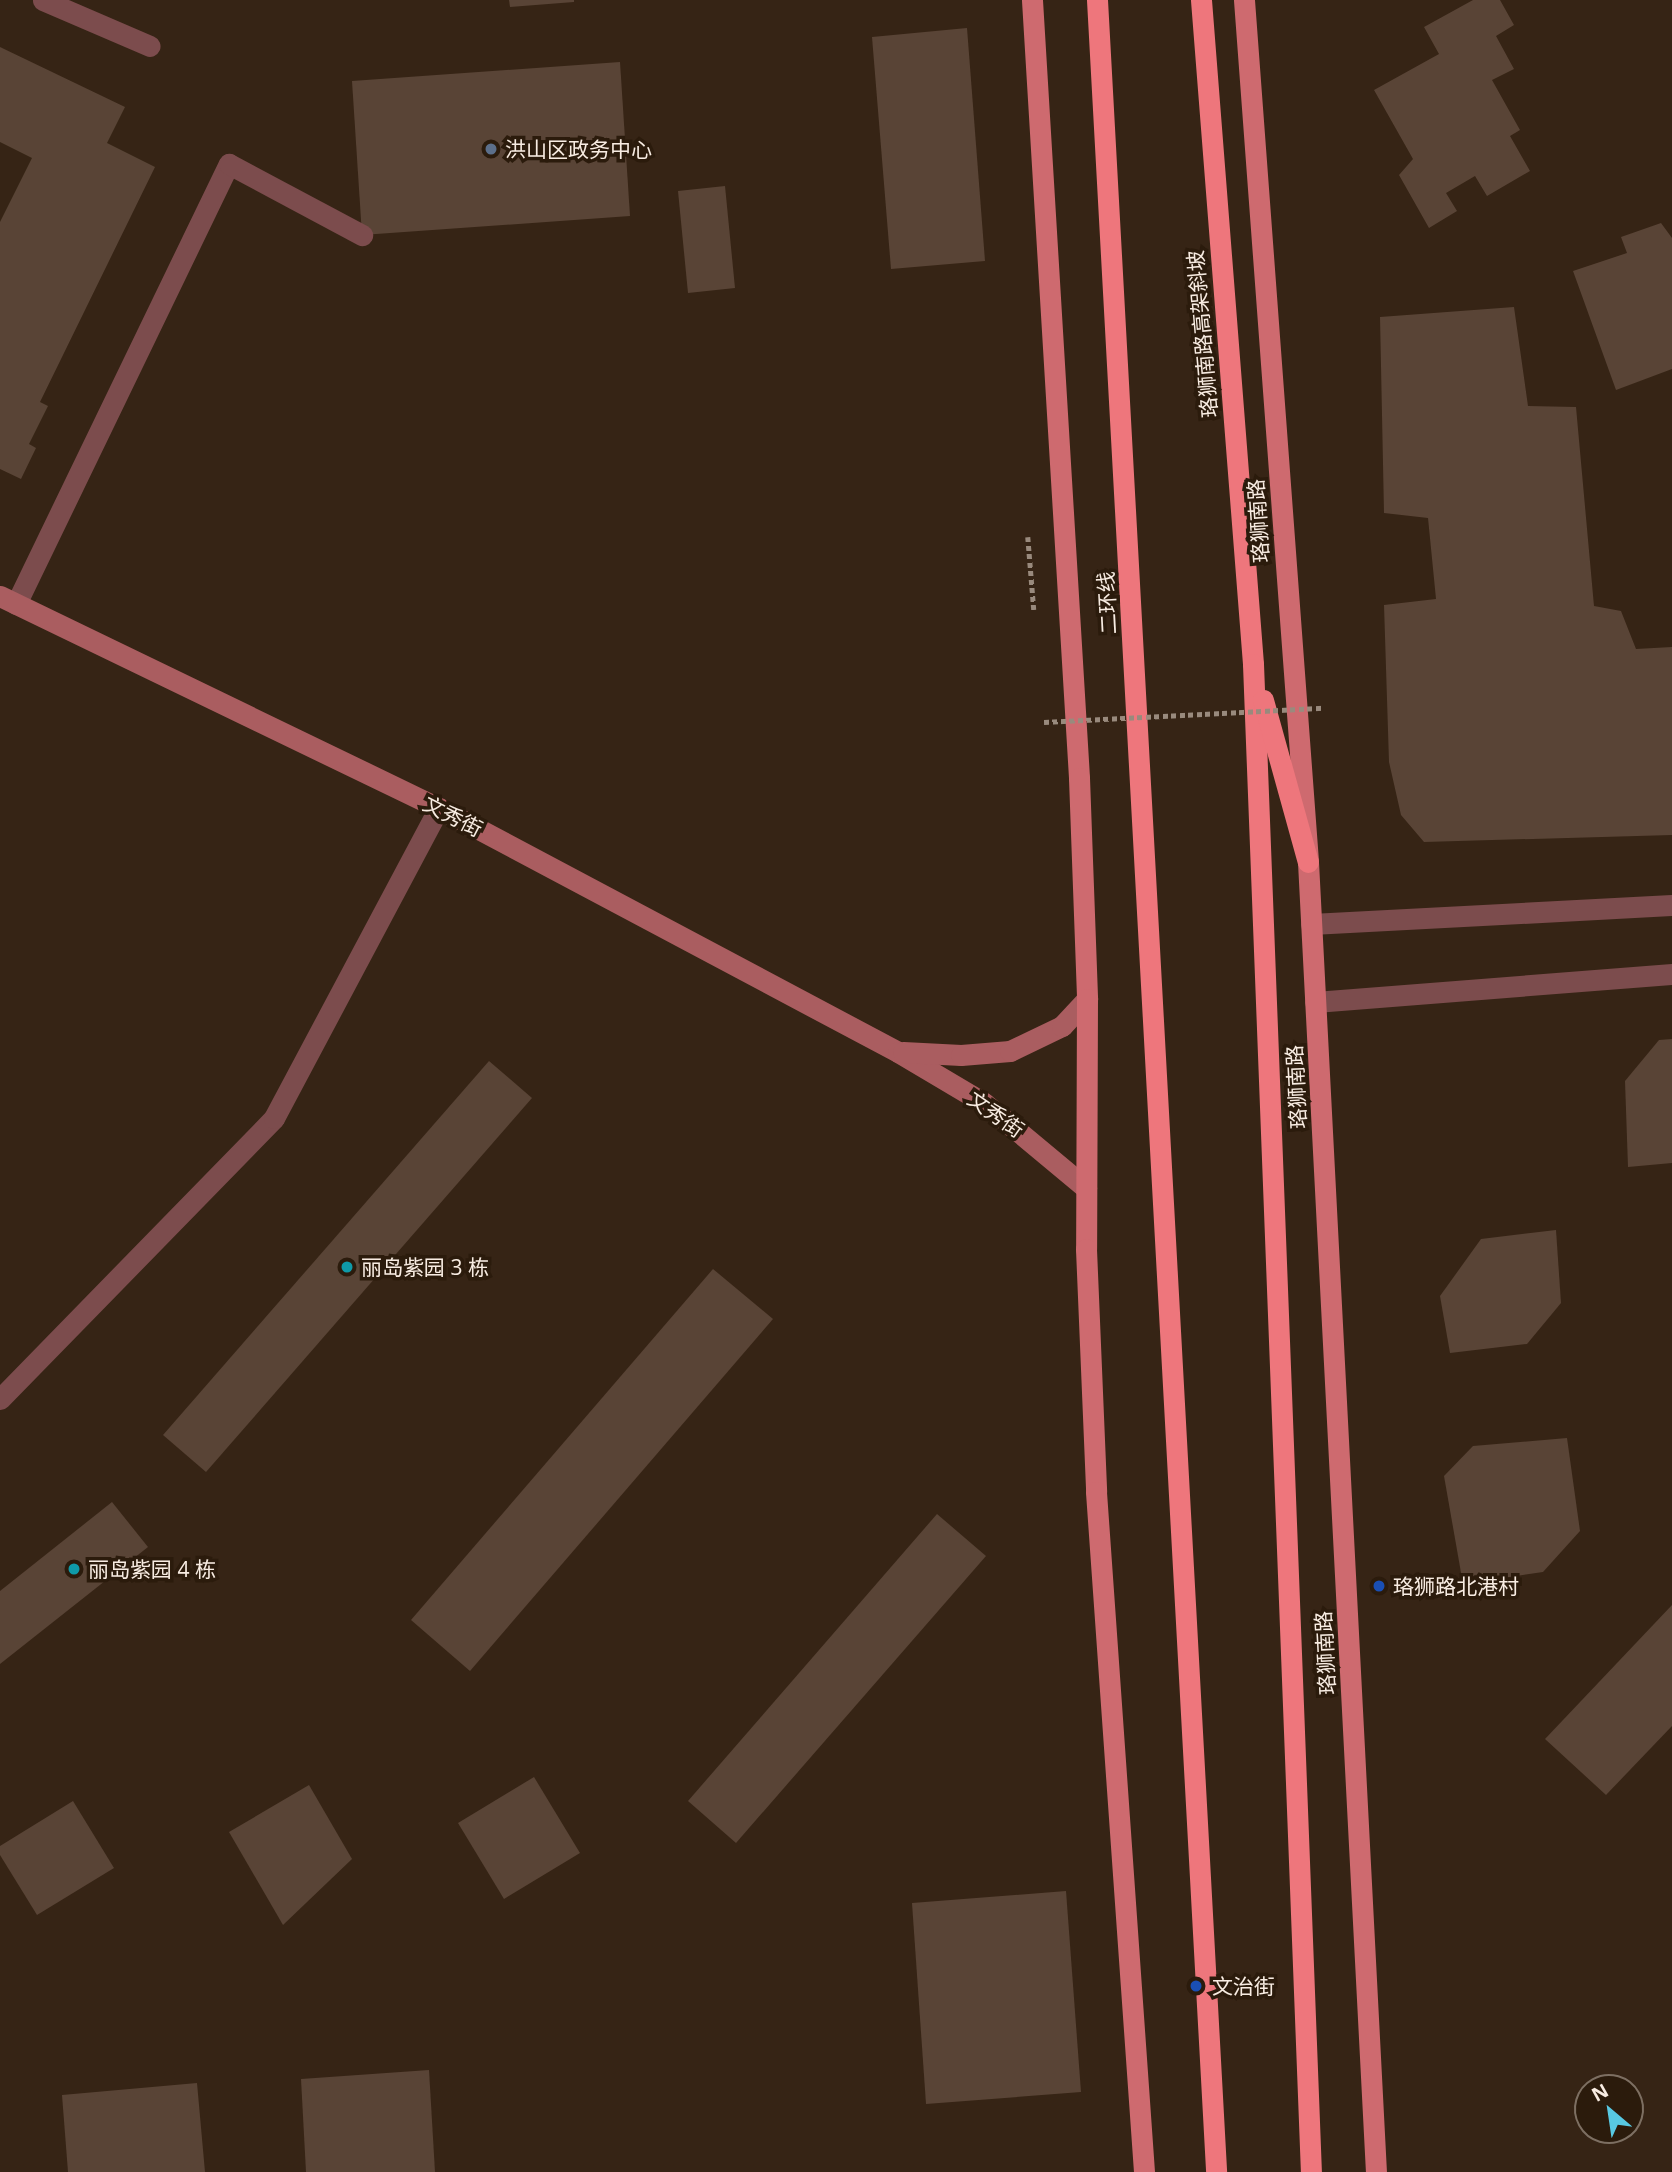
<!DOCTYPE html>
<meta charset="utf-8">
<style>
body{margin:0}
#map{position:relative;width:1672px;height:2172px;overflow:hidden;background:#362415;font-family:"Open Sans","Noto Sans SC",sans-serif}
div>[style]{position:absolute}
[style*='--x']{left:calc(var(--x)*1px);top:calc(var(--y)*1px);width:calc(var(--w)*1px);rotate:calc(var(--a)*1deg)}
.building>*{inset:0;background:#594436}
.path>*{height:4.5px;margin-top:-2.25px;transform-origin:0;background:repeating-linear-gradient(90deg,#998a7d 0 5px,transparent 0 8.5px)}
.street>*{height:21px;margin:-10.5px;padding:0 10.5px;transform-origin:10.5px;border-radius:10.5px;background:#7c4c4d}
.secondary>*{height:21px;margin:-10.5px;padding:0 10.5px;transform-origin:10.5px;border-radius:10.5px;background:#aa5d60}
.primary>*{height:21px;margin:-10.5px;padding:0 10.5px;transform-origin:10.5px;border-radius:10.5px;background:#ce6a6f}
.highway>*{height:21px;margin:-10.5px;padding:0 10.5px;transform-origin:10.5px;border-radius:10.5px;background:#ee767c}
.path-bridge>*{height:4.5px;margin-top:-2.25px;transform-origin:0;background:repeating-linear-gradient(90deg,#998a7d 0 5px,transparent 0 8.5px)}
.dots>*{width:19px;height:19px;translate:-50% -50%;box-sizing:border-box;border:4px solid #2b1b0c;border-radius:50%}
span{translate:-50% -50%;white-space:nowrap;text-align:center;line-height:1.15;-webkit-text-stroke:7px #2b1b0c;paint-order:stroke}
.poi-label{font-size:21px;color:#f8ece2}
.left{translate:0 -50%;text-align:left}
.street-label{font-size:21px;color:#f8ece2}
.north{position:absolute;left:1574px;top:2074px;width:70px;height:70px;box-sizing:border-box;background:#2b1b0c;border:2px solid #7d6f62;border-radius:50%;rotate:331deg;font-size:19px;font-weight:700;line-height:28px;text-align:center;color:#f8ece2}
.north::after{content:'';display:block;margin:auto;width:24px;height:32px;background:#58c9e3;clip-path:polygon(50% 0,100% 100%,50% 72%,0 100%)}
</style>
<div id="map">
<div class="building">
<i style="clip-path:polygon(509px 0,574px 0,574px 2px,510px 7px)"></i>
<i style="clip-path:polygon(1473px 0,1500px 0,1514px 25px,1496px 36px,1514px 69px,1492px 80px,1520px 130px,1510px 136px,1530px 171px,1487px 196px,1475px 176px,1446px 193px,1457px 211px,1429px 228px,1399px 175px,1413px 159px,1374px 90px,1439px 54px,1424px 27px)"></i>
<i style="clip-path:polygon(967px 28px,985px 261px,891px 269px,872px 37px)"></i>
<i style="clip-path:polygon(0 47px,125px 107px,107px 143px,155px 167px,40px 402px,48px 406px,29px 444px,36px 448px,21px 479px,0 469px,0 222px,32px 158px,0 142px)"></i>
<i style="clip-path:polygon(620px 62px,630px 216px,362px 235px,352px 81px)"></i>
<i style="clip-path:polygon(725px 186px,735px 288px,688px 293px,678px 191px)"></i>
<i style="clip-path:polygon(1661px 223px,1672px 238px,1672px 369px,1616px 390px,1573px 271px,1627px 253px,1621px 237px)"></i>
<i style="clip-path:polygon(1514px 307px,1528px 406px,1576px 407px,1594px 606px,1621px 611px,1636px 649px,1672px 647px,1672px 835px,1424px 842px,1401px 815px,1389px 762px,1384px 605px,1436px 599px,1428px 518px,1384px 513px,1380px 317px)"></i>
<i style="clip-path:polygon(1672px 1039px,1672px 1163px,1628px 1167px,1625px 1081px,1659px 1040px)"></i>
<i style="clip-path:polygon(489px 1061px,532px 1098px,206px 1472px,163px 1435px)"></i>
<i style="clip-path:polygon(1556px 1230px,1561px 1303px,1527px 1344px,1450px 1353px,1440px 1296px,1481px 1239px)"></i>
<i style="clip-path:polygon(713px 1269px,773px 1319px,470px 1671px,411px 1620px)"></i>
<i style="clip-path:polygon(1567px 1438px,1580px 1531px,1543px 1572px,1463px 1584px,1444px 1476px,1473px 1446px)"></i>
<i style="clip-path:polygon(112px 1502px,148px 1547px,0 1664px,0 1591px)"></i>
<i style="clip-path:polygon(937px 1514px,986px 1556px,736px 1843px,688px 1801px)"></i>
<i style="clip-path:polygon(1672px 1605px,1672px 1726px,1606px 1795px,1545px 1739px)"></i>
<i style="clip-path:polygon(534px 1777px,580px 1853px,504px 1899px,458px 1823px)"></i>
<i style="clip-path:polygon(309px 1785px,352px 1859px,283px 1925px,229px 1832px)"></i>
<i style="clip-path:polygon(73px 1801px,114px 1868px,37px 1915px,0 1855px,0 1846px)"></i>
<i style="clip-path:polygon(1066px 1891px,1081px 2092px,926px 2104px,912px 1903px)"></i>
<i style="clip-path:polygon(429px 2070px,435px 2172px,306px 2172px,301px 2079px)"></i>
<i style="clip-path:polygon(197px 2083px,205px 2172px,68px 2172px,62px 2095px)"></i>
</div>
<div class="path">
<i style="--x:1028;--y:537;--w:73;--a:85.3"></i>
</div>
<div class="street">
<i style="--x:43;--y:0;--w:116;--a:23.3"></i>
<i style="--x:16;--y:604;--w:489;--a:-64.2"></i>
<i style="--x:229;--y:164;--w:151;--a:28.1"></i>
<i style="--x:1311;--y:924;--w:361;--a:-3"></i>
<i style="--x:1315;--y:1002;--w:358;--a:-4.5"></i>
<i style="--x:0;--y:1399;--w:392;--a:-45.7"></i>
<i style="--x:274;--y:1118;--w:351;--a:-62"></i>
</div>
<div class="secondary">
<i style="--x:0;--y:596;--w:488;--a:25.8"></i>
<i style="--x:439;--y:808;--w:520;--a:27.99"></i>
<i style="--x:898;--y:1052;--w:100;--a:30.7"></i>
<i style="--x:984;--y:1103;--w:133;--a:39.8"></i>
<i style="--x:903;--y:1052;--w:58;--a:3"></i>
<i style="--x:961;--y:1055;--w:49;--a:-4.7"></i>
<i style="--x:1010;--y:1051;--w:58;--a:-25.7"></i>
<i style="--x:1062;--y:1026;--w:37;--a:-47"></i>
</div>
<div class="primary">
<i style="--x:1032;--y:0;--w:779;--a:86.54"></i>
<i style="--x:1079;--y:778;--w:221;--a:87.9"></i>
<i style="--x:1087;--y:999;--w:250;--a:90.2"></i>
<i style="--x:1086;--y:1249;--w:243;--a:87.6"></i>
<i style="--x:1096;--y:1492;--w:682;--a:85.96"></i>
<i style="--x:1244;--y:0;--w:864;--a:85.75"></i>
<i style="--x:1308;--y:862;--w:1312;--a:87.03"></i>
</div>
<div class="highway">
<i style="--x:1097;--y:0;--w:2175;--a:86.86"></i>
<i style="--x:1201;--y:0;--w:666;--a:85.52"></i>
<i style="--x:1253;--y:664;--w:1509;--a:87.8"></i>
<i style="--x:1263;--y:700;--w:168;--a:74.5"></i>
</div>
<div class="path-bridge">
<i style="--x:1044;--y:722;--w:280;--a:-2.9"></i>
</div>
<div class="dots">
<i style="left:491px;top:149px;background:#5c6f8a"></i>
<i style="left:347px;top:1267px;background:#0f9aa8"></i>
<i style="left:74px;top:1569px;background:#0f9aa8"></i>
<i style="left:1379px;top:1586px;background:#1a4fb4"></i>
<i style="left:1196px;top:1986px;background:#1a4fb4"></i>
</div>
<div class="poi-label">
<span class="left" style="left:505px;top:149px">洪山区政务中心</span>
<span class="left" style="left:361px;top:1267px">丽岛紫园 3 栋</span>
<span class="left" style="left:88px;top:1569px">丽岛紫园 4 栋</span>
<span class="left" style="left:1393px;top:1586px">珞狮路北港村</span>
<span class="left" style="left:1212px;top:1986px">文治街</span>
</div>
<div class="street-label">
<span style="left:1202px;top:334px;rotate:-95deg">珞狮南路高架斜坡</span>
<span style="left:1258px;top:521px;rotate:-94deg">珞狮南路</span>
<span style="left:1107px;top:603px;rotate:-93deg">二环线</span>
<span style="left:453px;top:816px;rotate:27deg">文秀街</span>
<span style="left:1296px;top:1087px;rotate:-93deg">珞狮南路</span>
<span style="left:996px;top:1114px;rotate:35deg">文秀街</span>
<span style="left:1325px;top:1653px;rotate:-93deg">珞狮南路</span>
</div>
<div class="north">N</div>
</div>
